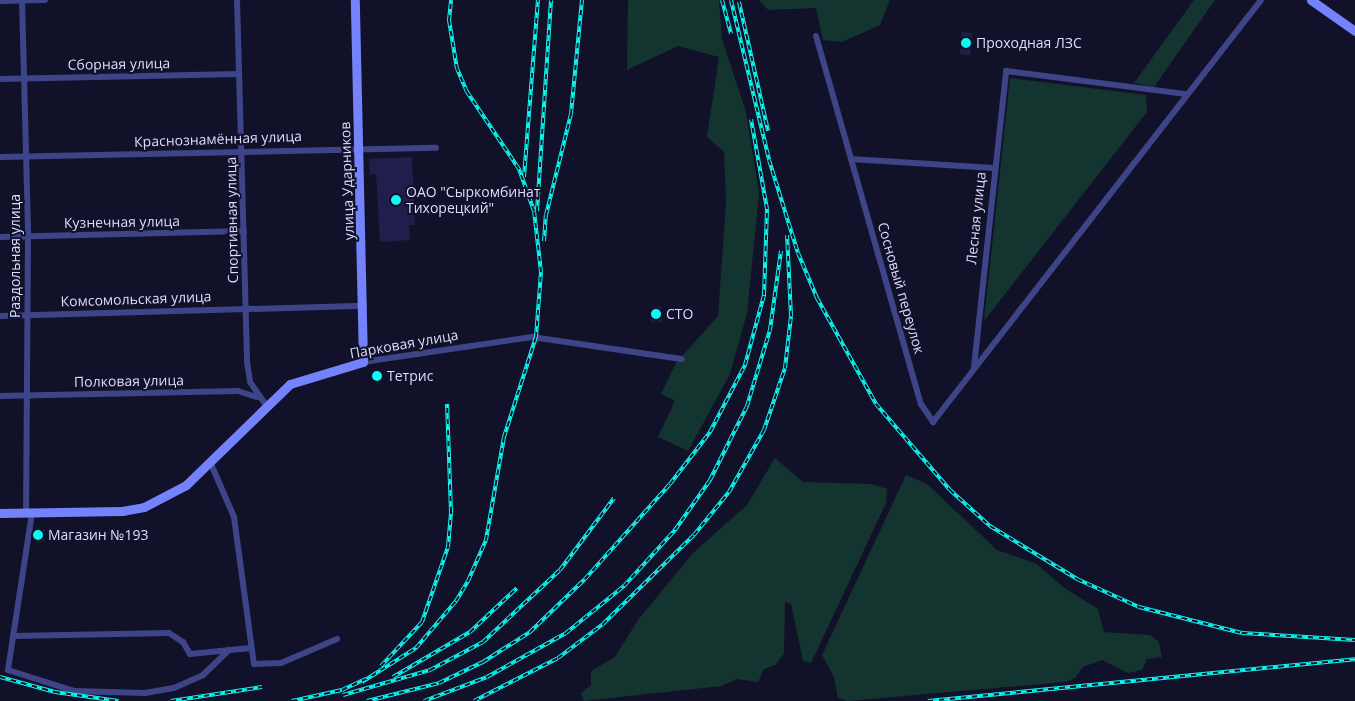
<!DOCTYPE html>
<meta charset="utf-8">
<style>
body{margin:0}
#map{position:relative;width:1355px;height:701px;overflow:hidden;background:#12112a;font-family:"Open Sans",sans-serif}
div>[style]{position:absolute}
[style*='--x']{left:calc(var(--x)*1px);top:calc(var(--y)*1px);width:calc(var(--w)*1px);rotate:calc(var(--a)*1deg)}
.green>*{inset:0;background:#14342f}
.building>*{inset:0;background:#211e4b}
.street>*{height:6px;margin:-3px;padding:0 3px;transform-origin:3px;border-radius:3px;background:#3d4588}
.secondary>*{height:9px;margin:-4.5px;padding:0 4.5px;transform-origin:4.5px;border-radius:4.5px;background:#7483fc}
.rail>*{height:4px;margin-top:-2px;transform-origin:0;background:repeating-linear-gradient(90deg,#12112a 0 5.5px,#0bfaf2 0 11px);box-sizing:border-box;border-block:1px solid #0bfaf2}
.dots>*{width:14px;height:14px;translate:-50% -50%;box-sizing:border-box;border:2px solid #12112a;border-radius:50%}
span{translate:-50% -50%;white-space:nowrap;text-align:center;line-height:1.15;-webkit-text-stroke:4px #12112a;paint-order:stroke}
.poi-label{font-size:14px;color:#dbdcfe}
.left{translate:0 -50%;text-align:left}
.street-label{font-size:14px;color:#dbdcfe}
</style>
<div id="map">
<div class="green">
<i style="clip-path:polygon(628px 0,719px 0,722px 39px,746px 112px,759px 193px,747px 313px,730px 374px,688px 451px,658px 437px,675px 401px,661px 394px,676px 363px,718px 316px,726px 203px,724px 152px,707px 137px,719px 57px,678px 46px,627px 70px)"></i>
<i style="clip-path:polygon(759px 0,890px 0,880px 25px,842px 42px,823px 40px,816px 8px,768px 10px)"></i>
<i style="clip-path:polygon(1194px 0,1215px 0,1154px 87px,1134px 83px)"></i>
<i style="clip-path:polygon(1010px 78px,1146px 95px,1147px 112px,984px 321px)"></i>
<i style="clip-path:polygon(775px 458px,803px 482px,871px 484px,887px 489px,886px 503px,811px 663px,803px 661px,791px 604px,785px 602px,784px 654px,775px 665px,764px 669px,758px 682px,737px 679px,721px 686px,584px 701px,581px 693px,591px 685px,591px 671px,615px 657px,638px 620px,693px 553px,747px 505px)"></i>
<i style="clip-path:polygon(906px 475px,927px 484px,997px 550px,1037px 564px,1063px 587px,1098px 609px,1104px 632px,1150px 635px,1159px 642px,1162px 657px,1147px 659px,1142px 670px,1128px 673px,1102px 660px,1083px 667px,1075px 678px,1065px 682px,848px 701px,838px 698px,834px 677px,822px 655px)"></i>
</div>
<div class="building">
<i style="clip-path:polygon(962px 32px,972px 33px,970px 55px,960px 54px)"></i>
<i style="clip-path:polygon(412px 157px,415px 225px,409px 225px,410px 240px,380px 242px,376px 174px,370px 174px,369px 159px)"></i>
<i style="clip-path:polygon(661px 306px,662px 322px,651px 322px,651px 307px)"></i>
<i style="clip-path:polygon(35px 529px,45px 529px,44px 542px,33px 541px)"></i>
</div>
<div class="street">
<i style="--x:22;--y:0;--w:236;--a:88.5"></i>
<i style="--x:28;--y:236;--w:277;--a:90.4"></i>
<i style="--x:237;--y:0;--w:362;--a:88.4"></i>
<i style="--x:247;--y:362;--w:20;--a:81"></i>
<i style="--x:250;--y:382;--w:28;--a:55"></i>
<i style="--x:0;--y:1;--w:45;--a:-1.3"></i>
<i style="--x:816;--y:36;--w:383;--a:74.1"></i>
<i style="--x:921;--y:404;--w:22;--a:56"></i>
<i style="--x:933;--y:422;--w:534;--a:-52.14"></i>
<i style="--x:0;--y:79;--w:239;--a:-1.2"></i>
<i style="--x:0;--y:157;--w:436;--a:-1.2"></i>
<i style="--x:851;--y:159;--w:143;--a:3.6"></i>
<i style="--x:0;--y:237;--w:244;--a:-1.4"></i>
<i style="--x:0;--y:316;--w:364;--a:-1.6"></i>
<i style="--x:363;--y:362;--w:171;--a:-8.4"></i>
<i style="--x:532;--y:337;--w:151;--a:8.4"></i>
<i style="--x:974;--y:367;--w:298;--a:-83.8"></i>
<i style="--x:1006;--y:71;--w:180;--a:7.3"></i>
<i style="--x:0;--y:396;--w:238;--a:-1.2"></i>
<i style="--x:238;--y:391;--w:20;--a:18"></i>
<i style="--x:211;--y:464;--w:58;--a:66.5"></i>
<i style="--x:234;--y:517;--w:148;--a:82.3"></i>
<i style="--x:254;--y:664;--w:27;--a:-2"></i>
<i style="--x:281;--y:663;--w:61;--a:-23.2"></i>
<i style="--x:32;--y:513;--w:159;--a:98.7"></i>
<i style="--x:8;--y:670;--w:69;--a:17.7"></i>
<i style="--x:74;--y:691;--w:71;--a:1.6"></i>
<i style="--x:145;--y:693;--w:29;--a:-10"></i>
<i style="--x:174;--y:688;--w:32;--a:-24"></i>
<i style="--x:203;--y:675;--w:36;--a:-44"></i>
<i style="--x:13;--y:636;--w:156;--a:-1.1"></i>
<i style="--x:169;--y:633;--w:17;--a:33"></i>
<i style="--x:183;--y:642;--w:14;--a:60"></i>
<i style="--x:190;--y:654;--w:61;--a:-5.6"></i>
</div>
<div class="secondary">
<i style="--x:1311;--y:0;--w:54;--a:35.2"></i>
<i style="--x:0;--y:513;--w:122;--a:-0.9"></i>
<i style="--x:122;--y:511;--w:22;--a:-10"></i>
<i style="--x:144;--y:507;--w:47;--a:-27.6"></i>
<i style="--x:186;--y:485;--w:145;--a:-44.2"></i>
<i style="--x:290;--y:384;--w:76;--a:-16.8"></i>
<i style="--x:363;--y:362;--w:362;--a:-91.3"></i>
</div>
<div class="rail">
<i style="--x:722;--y:0;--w:35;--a:75"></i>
<i style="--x:731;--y:0;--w:164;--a:76.6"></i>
<i style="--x:769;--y:160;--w:97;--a:72.7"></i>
<i style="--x:798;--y:253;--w:49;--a:67.1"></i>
<i style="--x:817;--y:298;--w:121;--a:60.9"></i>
<i style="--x:876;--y:404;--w:113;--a:49.3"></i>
<i style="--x:950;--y:490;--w:54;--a:42"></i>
<i style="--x:990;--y:526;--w:102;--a:31.3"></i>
<i style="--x:1077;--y:579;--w:68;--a:24.3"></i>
<i style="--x:1139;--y:607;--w:106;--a:14.2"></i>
<i style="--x:1242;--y:633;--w:113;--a:3.5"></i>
<i style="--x:739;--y:2;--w:132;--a:77.3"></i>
<i style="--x:524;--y:177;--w:178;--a:-85.5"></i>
<i style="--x:537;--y:211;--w:211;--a:-86.2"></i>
<i style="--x:544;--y:241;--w:26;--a:-86"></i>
<i style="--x:546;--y:215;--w:104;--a:-76.1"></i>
<i style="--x:571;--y:114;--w:115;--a:-84.5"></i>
<i style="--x:381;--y:666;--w:60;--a:-47"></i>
<i style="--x:422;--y:622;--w:79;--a:-70.9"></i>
<i style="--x:448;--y:547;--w:35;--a:-85"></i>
<i style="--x:451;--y:512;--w:108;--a:-92.1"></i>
<i style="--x:0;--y:677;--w:57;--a:15.3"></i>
<i style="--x:55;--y:692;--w:64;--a:8.1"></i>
<i style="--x:393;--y:677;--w:89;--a:-30.3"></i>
<i style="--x:470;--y:632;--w:64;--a:-43.1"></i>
<i style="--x:362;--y:682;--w:64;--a:-32.2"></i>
<i style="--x:416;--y:648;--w:62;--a:-49.6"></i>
<i style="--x:456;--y:601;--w:23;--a:-59"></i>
<i style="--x:468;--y:581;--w:45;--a:-66.3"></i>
<i style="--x:486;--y:540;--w:105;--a:-80.1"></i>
<i style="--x:504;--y:437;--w:105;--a:-72.3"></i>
<i style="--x:536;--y:337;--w:65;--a:-85.6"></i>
<i style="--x:541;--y:272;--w:61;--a:-96.5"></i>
<i style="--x:534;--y:211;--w:45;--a:-109.7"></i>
<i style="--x:519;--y:169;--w:93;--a:-124"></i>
<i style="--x:467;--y:92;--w:25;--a:-113"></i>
<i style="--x:457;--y:69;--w:50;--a:-99.3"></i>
<i style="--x:449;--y:20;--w:20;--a:-84"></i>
<i style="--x:343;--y:695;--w:91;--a:-16"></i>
<i style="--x:430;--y:670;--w:60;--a:-27.8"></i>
<i style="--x:483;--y:642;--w:105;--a:-43.1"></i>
<i style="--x:560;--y:570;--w:90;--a:-53.1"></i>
<i style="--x:171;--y:701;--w:92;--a:-8.7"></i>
<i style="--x:292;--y:701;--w:51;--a:-12.4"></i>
<i style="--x:342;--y:690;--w:26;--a:-25"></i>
<i style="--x:367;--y:701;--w:74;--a:-14"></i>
<i style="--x:439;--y:683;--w:49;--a:-25.5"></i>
<i style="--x:483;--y:662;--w:56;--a:-32.6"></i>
<i style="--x:530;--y:632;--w:76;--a:-43.9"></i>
<i style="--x:585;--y:579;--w:127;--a:-48.2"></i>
<i style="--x:670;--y:484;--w:66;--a:-52.4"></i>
<i style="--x:710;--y:432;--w:76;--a:-62.4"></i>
<i style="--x:745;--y:365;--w:73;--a:-74.8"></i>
<i style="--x:764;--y:295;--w:86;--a:-88"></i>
<i style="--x:767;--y:209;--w:91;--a:-100.1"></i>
<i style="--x:424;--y:701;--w:67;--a:-20.9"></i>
<i style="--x:487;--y:677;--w:90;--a:-29.1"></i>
<i style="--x:566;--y:633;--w:75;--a:-39"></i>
<i style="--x:624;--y:586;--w:76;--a:-47.7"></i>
<i style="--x:675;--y:530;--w:61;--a:-55"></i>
<i style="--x:710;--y:480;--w:83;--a:-63.4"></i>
<i style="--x:747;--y:406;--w:79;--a:-73.2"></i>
<i style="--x:770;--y:330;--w:80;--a:-82.1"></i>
<i style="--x:474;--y:701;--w:94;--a:-27.1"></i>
<i style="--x:558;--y:658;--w:56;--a:-37.1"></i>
<i style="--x:603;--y:624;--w:127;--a:-44.4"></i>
<i style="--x:694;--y:535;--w:55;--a:-50.9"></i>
<i style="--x:729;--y:492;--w:71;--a:-60.6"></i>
<i style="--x:764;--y:430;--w:65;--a:-71.3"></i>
<i style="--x:785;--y:368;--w:52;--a:-83.4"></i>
<i style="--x:791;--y:316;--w:81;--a:-92.8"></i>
<i style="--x:928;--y:701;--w:429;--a:-5.6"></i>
</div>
<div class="dots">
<i style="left:966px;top:43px;background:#0bfaf2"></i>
<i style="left:396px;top:200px;background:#0bfaf2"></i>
<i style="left:656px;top:314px;background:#0bfaf2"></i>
<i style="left:377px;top:376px;background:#0bfaf2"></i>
<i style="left:38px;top:535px;background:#0bfaf2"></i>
</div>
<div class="poi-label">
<span class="left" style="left:976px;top:43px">Проходная ЛЗС</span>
<span class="left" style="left:406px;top:200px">ОАО "Сыркомбинат<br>Тихорецкий"</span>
<span class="left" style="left:666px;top:314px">СТО</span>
<span class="left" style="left:387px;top:376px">Тетрис</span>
<span class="left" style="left:48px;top:535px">Магазин №193</span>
</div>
<div class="street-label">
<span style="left:119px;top:64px;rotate:-1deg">Сборная улица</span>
<span style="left:218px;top:139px;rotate:-2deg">Краснознамённая улица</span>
<span style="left:347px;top:181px;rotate:-92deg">улица Ударников</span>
<span style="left:976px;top:218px;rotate:-84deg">Лесная улица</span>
<span style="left:232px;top:220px;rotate:-91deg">Спортивная улица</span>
<span style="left:122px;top:222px;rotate:-1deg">Кузнечная улица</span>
<span style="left:15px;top:256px;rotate:-90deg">Раздольная улица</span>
<span style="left:901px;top:288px;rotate:74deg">Сосновый переулок</span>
<span style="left:136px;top:299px;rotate:-2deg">Комсомольская улица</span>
<span style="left:404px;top:344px;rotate:-10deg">Парковая улица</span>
<span style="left:129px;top:381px;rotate:-1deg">Полковая улица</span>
</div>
</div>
